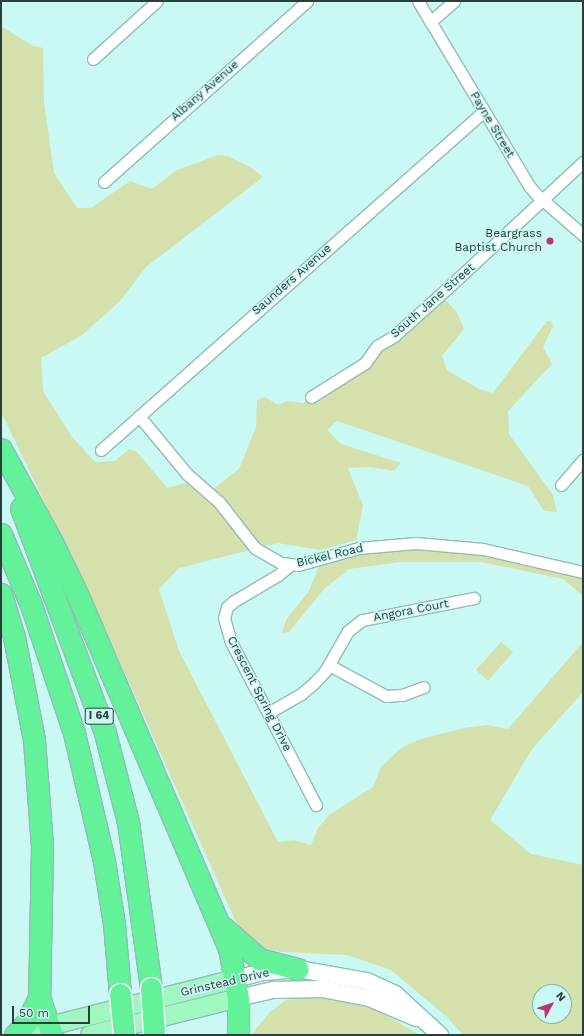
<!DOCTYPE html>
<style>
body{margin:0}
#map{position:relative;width:584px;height:1036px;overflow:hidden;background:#caf8f3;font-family:"Work Sans",sans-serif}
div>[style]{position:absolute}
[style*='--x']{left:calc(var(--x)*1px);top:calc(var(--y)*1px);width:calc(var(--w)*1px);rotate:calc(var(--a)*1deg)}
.green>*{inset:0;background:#d4e1ad}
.roads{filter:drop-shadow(1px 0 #90bdb8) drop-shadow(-1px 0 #90bdb8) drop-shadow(0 1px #90bdb8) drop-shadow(0 -1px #90bdb8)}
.street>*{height:11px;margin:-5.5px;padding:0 5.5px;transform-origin:5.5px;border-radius:5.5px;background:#fff}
.secondary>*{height:16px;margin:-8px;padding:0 8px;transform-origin:8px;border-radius:8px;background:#fff}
.primary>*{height:18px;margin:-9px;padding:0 9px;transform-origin:9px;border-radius:9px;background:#a1f7c2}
.highway>*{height:21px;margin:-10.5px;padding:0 10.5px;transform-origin:10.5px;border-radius:10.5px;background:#63f19a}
.bridges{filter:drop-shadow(1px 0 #fff) drop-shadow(-1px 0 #fff) drop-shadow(0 1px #fff) drop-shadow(0 -1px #fff)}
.highway-bridge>*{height:21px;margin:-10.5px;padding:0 10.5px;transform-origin:10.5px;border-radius:10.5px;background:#63f19a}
.dots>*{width:11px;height:11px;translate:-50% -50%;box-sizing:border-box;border:2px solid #caf8f3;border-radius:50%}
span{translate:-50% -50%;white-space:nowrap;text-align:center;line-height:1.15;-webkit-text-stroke:3px #caf8f3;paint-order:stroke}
.shield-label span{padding:1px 3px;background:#caf8f3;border:1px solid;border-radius:3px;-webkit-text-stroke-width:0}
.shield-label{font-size:11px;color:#2b3e3c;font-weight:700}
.street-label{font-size:12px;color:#2b3e3c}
.poi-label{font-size:12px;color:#2b3e3c}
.right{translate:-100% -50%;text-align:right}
.frame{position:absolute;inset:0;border:2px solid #2b3e3c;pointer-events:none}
.north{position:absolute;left:532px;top:984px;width:40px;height:40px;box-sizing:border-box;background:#caf8f3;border:1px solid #8aaeaa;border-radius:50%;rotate:50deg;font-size:11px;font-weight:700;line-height:16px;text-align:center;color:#2b3e3c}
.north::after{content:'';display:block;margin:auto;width:14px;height:18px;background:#bc336f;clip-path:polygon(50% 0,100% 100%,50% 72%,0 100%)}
.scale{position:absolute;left:12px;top:1006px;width:78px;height:18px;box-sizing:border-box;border:2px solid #2b3e3c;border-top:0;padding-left:5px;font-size:12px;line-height:14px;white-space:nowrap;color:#2b3e3c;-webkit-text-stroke:3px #caf8f3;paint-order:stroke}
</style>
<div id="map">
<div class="green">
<i style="clip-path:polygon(evenodd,1px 26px,33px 46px,43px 48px,44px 103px,54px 173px,77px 208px,91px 208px,130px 181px,152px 189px,177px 170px,218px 155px,227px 156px,250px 167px,263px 177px,146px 267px,120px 301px,82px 335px,41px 358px,43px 391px,72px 437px,95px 462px,115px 461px,129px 449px,137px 452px,167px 488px,186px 483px,204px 496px,239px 469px,256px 427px,257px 400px,265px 397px,278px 405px,287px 401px,303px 403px,342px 384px,444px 298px,457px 313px,464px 329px,442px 356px,447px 370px,479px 389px,493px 393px,547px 321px,550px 321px,553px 326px,543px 347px,552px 364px,508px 411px,509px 434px,553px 495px,557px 512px,544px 511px,528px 486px,337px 421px,327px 430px,341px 444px,401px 463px,394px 471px,369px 467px,348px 468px,363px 506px,356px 540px,320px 550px,278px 543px,179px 568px,159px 589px,179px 651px,278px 842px,294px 840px,311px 845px,318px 828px,329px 815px,373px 787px,381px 767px,401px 748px,421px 739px,464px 728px,488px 725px,508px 729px,583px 642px,583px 692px,532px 749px,490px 820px,531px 854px,583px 865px,583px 1035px,463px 1035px,447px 1017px,391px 970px,347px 955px,283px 952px,261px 948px,239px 929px,98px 613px,1px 412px,1px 26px,540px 992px,564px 992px,564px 1016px,540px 1016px,540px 992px)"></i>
<i style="clip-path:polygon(440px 549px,500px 556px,583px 575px,583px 596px,563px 579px,481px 562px,401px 562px,349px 569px,324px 589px,289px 632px,282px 633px,286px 620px,309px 591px,319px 566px,361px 552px)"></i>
<i style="clip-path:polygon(501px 642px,513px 652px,488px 681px,476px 670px)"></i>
<i style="clip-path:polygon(320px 996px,375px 1009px,420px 1035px,251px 1035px,270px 1012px,286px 1000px)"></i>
</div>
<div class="roads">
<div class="street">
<i style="--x:418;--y:1;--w:216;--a:59"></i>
<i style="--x:529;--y:186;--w:12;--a:48"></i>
<i style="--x:537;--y:195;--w:61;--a:41"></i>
<i style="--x:430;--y:22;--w:32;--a:-41"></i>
<i style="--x:93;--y:59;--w:86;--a:-42.2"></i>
<i style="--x:104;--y:182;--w:272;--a:-41.7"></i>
<i style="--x:311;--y:397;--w:64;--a:-32.2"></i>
<i style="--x:365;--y:363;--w:21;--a:-55"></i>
<i style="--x:377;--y:346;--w:20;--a:-30"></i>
<i style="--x:394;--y:336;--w:78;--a:-41.9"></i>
<i style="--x:452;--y:284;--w:179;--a:-43"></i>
<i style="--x:139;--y:416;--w:75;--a:50.4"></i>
<i style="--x:187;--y:474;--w:43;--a:41.2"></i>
<i style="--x:219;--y:502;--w:58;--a:52"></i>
<i style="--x:255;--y:548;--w:30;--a:30"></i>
<i style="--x:281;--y:563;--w:17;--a:7"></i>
<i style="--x:298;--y:565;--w:63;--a:-15.6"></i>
<i style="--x:359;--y:548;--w:57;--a:-5"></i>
<i style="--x:416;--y:543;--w:67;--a:5.1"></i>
<i style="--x:483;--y:549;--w:103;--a:13"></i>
<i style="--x:101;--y:450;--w:511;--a:-41.51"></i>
<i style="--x:561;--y:485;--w:33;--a:-49"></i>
<i style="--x:290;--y:565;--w:16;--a:140"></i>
<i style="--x:278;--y:575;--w:51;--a:149.4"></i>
<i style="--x:234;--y:601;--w:9;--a:139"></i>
<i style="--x:227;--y:607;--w:11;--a:105"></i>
<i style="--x:224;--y:618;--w:25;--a:74"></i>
<i style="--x:231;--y:642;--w:184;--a:62.5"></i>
<i style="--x:329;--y:665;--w:65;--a:28.5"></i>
<i style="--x:386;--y:696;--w:16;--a:-4"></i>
<i style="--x:402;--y:695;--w:23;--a:-20"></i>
<i style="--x:268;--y:713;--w:38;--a:-30"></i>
<i style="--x:301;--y:694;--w:17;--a:-40"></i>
<i style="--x:314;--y:683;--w:16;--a:-47"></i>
<i style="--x:325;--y:671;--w:46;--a:-60.1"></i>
<i style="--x:348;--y:631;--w:18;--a:-38"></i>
<i style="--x:362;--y:620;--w:114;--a:-11.1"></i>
</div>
<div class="secondary">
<i style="--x:235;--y:979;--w:30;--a:-14"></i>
<i style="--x:264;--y:972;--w:34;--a:-5"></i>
<i style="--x:298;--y:969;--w:70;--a:9.9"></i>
<i style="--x:367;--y:981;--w:31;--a:25"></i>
<i style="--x:395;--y:994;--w:61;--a:42.3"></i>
<i style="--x:238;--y:998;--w:37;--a:-13"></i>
<i style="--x:274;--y:990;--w:48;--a:-1.2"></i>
<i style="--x:322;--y:989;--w:48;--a:10.8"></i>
<i style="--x:369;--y:998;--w:51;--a:23.1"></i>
</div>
<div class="primary">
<i style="--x:14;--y:1035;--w:228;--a:-14.2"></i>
<i style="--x:90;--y:1035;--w:153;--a:-14"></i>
</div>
<div class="highway">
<i style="--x:1;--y:449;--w:106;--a:61.3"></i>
<i style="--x:52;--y:542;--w:60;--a:64.3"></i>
<i style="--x:78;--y:596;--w:383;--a:66.8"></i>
<i style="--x:229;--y:948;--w:51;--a:79.8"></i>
<i style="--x:238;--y:998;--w:37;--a:90"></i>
<i style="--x:21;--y:508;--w:240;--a:69.5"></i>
<i style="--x:105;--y:733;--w:92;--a:75.5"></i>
<i style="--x:128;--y:822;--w:168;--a:82.1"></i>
<i style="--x:1;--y:534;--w:77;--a:67.1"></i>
<i style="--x:31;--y:605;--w:135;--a:71.4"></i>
<i style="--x:74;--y:733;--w:131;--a:76.8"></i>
<i style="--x:104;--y:861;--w:64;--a:81"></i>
<i style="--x:114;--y:924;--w:70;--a:85.1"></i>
<i style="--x:1;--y:594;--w:45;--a:73.2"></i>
<i style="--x:14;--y:637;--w:105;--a:79"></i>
<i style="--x:34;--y:740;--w:107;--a:85.7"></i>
<i style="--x:42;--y:847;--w:150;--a:91.1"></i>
<i style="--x:39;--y:997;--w:40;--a:71.1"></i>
<i style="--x:224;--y:928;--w:47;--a:41.5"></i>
<i style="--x:259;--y:959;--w:40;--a:14.4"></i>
<i style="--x:15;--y:1035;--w:18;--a:-47"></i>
<i style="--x:27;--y:1022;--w:28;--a:-64"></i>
</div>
</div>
<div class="bridges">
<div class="highway-bridge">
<i style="--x:151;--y:988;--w:44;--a:86.1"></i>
<i style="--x:120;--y:994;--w:41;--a:84.4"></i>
</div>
</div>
<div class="dots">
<i style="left:550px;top:241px;background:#bc336f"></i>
</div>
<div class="shield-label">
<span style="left:99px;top:716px">I 64</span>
</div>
<div class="street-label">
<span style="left:205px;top:91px;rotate:-41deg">Albany Avenue</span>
<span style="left:492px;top:125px;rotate:59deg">Payne Street</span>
<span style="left:292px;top:280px;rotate:-41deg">Saunders Avenue</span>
<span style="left:433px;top:301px;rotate:-41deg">South Jane Street</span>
<span style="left:330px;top:556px;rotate:-13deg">Bickel Road</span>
<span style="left:411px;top:611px;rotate:-11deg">Angora Court</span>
<span style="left:259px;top:694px;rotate:63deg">Crescent Spring Drive</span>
<span style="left:225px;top:983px;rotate:-13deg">Grinstead Drive</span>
</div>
<div class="poi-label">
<span class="right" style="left:542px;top:241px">Beargrass<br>Baptist Church</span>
</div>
<div class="frame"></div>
<div class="north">N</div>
<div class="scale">50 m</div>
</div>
